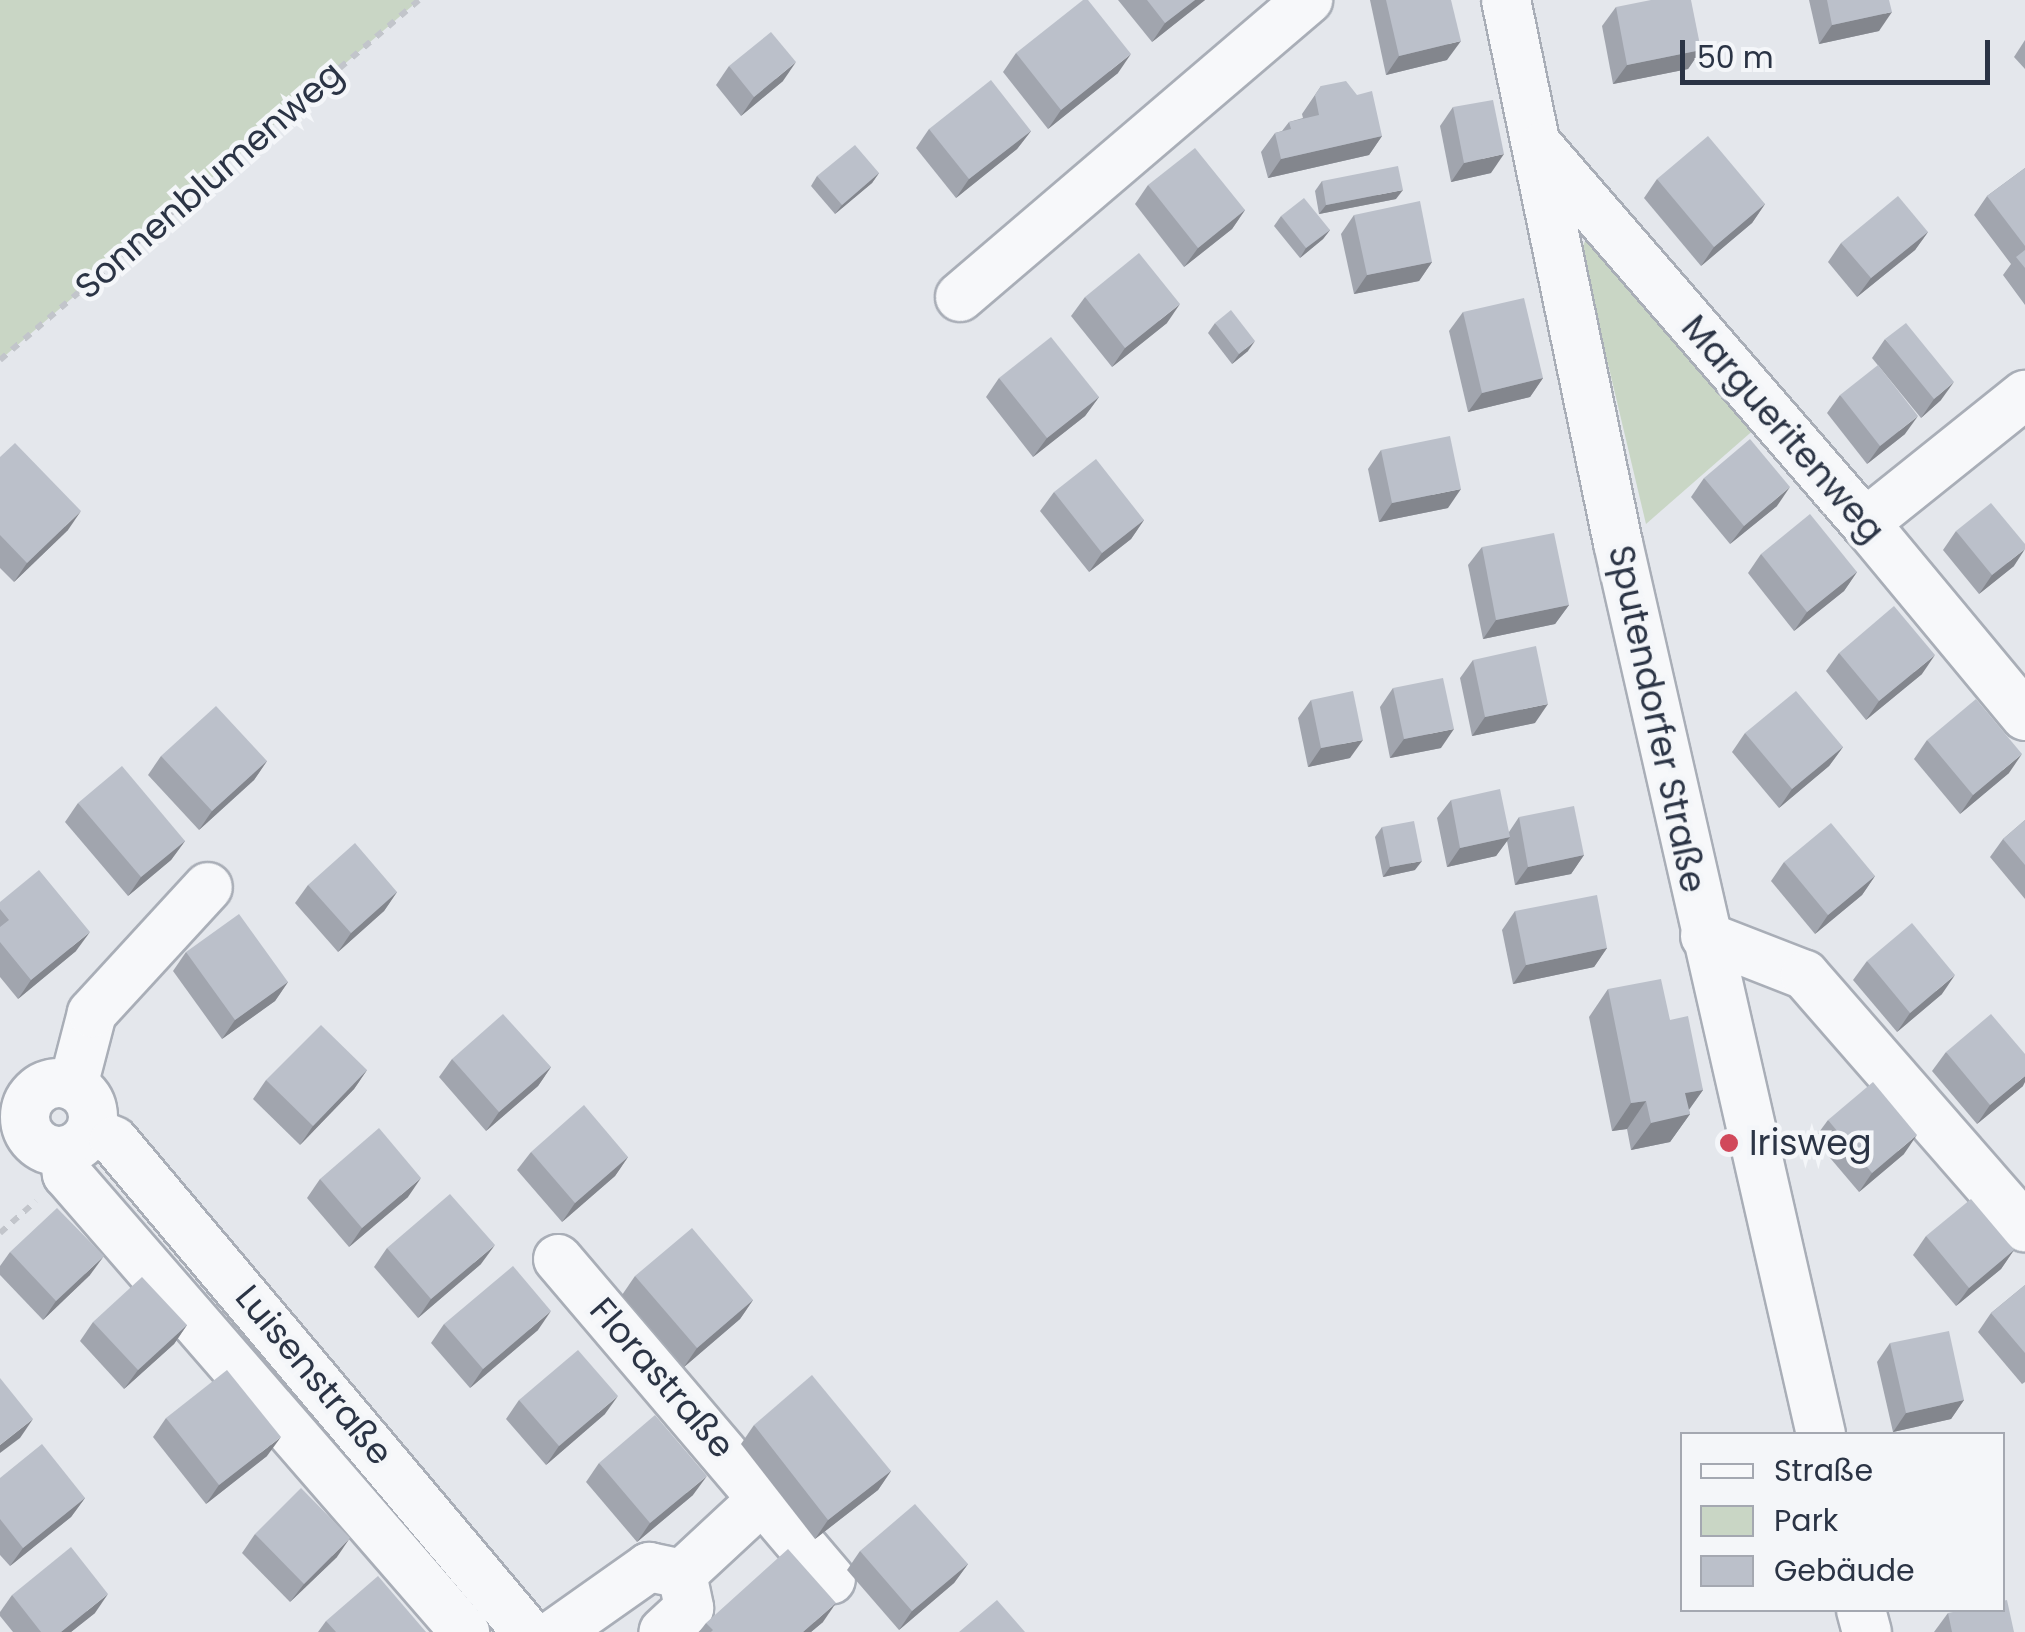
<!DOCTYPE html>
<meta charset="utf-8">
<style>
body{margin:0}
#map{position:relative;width:2025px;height:1632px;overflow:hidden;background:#e4e7ec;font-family:Poppins,sans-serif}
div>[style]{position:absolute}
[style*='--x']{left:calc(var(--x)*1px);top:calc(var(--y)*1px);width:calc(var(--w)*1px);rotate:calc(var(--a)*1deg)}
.green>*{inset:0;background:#c9d6c5}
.path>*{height:6px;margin-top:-3px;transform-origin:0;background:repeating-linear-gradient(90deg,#c2c5cb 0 8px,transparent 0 16px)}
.roads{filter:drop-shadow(2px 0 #a9aeb7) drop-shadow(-2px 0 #a9aeb7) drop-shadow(0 2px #a9aeb7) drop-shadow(0 -2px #a9aeb7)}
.minor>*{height:48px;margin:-24px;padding:0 24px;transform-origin:24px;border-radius:24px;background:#f7f8fa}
.minor>.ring{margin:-24px;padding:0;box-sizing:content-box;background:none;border:48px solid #f7f8fa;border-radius:50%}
.wall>*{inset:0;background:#a1a5ae}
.shaded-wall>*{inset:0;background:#83868d}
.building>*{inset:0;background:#bbc0ca}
.dots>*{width:28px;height:28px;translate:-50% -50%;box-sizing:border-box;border:5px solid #f4f6f9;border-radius:50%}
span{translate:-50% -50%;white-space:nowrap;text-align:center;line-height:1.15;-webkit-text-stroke:9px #f4f6f9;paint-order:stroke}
.street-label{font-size:35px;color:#2b3445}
.poi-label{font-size:35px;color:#2b3445}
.left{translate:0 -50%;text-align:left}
.legend{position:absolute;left:1680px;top:1432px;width:325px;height:180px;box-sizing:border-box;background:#f4f6f9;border:2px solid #a4a8b1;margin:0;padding:12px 18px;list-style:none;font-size:30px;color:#2b3445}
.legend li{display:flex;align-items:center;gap:20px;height:50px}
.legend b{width:50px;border:2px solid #a4a8b1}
.scale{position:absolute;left:1680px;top:40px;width:310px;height:45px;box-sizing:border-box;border:5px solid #2b3445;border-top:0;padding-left:12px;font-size:30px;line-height:35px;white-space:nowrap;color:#2b3445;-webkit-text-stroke:8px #f4f6f9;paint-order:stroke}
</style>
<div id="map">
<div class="green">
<i style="clip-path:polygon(0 0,419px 0,0 360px)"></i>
<i style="clip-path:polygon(1587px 237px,1757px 427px,1646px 524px,1581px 250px)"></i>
</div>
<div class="path">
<i style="--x:0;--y:360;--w:552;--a:-40.67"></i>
<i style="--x:0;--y:1233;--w:48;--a:-41.6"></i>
</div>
<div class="roads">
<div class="minor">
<i style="--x:1506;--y:0;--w:554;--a:78.35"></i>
<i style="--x:1618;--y:543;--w:914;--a:77.17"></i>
<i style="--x:1540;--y:148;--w:496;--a:49.1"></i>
<i style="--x:1865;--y:523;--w:251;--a:50.3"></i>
<i style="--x:960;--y:297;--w:458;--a:-40.5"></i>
<i style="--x:1865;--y:523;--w:205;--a:-38.7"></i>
<i style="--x:1705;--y:936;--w:107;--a:21.3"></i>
<i style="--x:1805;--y:975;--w:335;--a:48.9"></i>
<i class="ring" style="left:25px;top:1083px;width:20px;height:20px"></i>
<i style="--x:73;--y:1086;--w:75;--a:-75.4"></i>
<i style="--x:92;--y:1013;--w:171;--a:-47.4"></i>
<i style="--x:91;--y:1130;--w:25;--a:26"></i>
<i style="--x:114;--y:1141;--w:642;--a:49.93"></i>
<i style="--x:64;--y:1151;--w:23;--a:83"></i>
<i style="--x:67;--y:1174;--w:607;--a:49.01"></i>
<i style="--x:558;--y:1259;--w:421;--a:49.6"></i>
<i style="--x:682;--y:1574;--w:113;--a:-42.9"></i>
<i style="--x:1861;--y:1610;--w:23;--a:75"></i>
<i style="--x:557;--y:1632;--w:113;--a:-35.2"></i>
<i style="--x:649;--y:1567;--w:34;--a:12"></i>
<i style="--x:682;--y:1574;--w:35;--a:78"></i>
<i style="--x:689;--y:1608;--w:35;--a:137"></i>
</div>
</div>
<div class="wall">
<i style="clip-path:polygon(1118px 0,1205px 0,1152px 42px)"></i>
<i style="clip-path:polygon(1370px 0,1451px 0,1447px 60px,1386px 75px)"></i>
<i style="clip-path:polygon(1809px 0,1889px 0,1879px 31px,1819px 44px)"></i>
<i style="clip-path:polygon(1616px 7px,1701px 50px,1688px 69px,1613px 84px,1602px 26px)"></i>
<i style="clip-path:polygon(2025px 40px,2025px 69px,2014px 57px)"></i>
<i style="clip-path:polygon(1016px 53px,1118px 73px,1048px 129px,1003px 72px)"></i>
<i style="clip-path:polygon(729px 66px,783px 81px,741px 116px,716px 85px)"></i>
<i style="clip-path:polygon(1321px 86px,1382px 136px,1369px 155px,1268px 178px,1261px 152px,1275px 133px,1282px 131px,1289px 122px,1303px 118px,1302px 114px)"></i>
<i style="clip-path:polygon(1453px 107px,1491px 173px,1451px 182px,1440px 126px)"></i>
<i style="clip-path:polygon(929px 129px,1031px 131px,1017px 149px,956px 198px,916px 148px)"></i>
<i style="clip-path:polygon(2025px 168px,2025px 305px,2003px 275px,2011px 264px,1974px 215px,1987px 196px)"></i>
<i style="clip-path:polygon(879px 173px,872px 183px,835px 214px,811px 186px,817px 176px)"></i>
<i style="clip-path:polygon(1657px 179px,1765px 204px,1752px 223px,1701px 266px,1644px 198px)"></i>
<i style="clip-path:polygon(1322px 181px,1396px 199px,1319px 214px,1315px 191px)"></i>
<i style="clip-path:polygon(1148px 185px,1245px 210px,1232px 229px,1184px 267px,1135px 204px)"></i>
<i style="clip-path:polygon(1354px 215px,1432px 262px,1419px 281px,1354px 294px,1341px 234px)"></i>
<i style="clip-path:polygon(1281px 216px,1330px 230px,1323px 239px,1300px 258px,1274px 226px)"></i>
<i style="clip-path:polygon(1928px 232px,1915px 250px,1857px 297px,1828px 262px,1841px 243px)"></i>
<i style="clip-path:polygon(1085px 297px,1167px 323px,1112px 367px,1071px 316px)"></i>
<i style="clip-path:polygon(1463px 312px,1543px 378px,1530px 397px,1468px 412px,1449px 331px)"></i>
<i style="clip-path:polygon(1215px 323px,1248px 351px,1232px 364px,1208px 333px)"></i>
<i style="clip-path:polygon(1885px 339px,1941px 400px,1921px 418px,1872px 358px)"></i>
<i style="clip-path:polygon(999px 378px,1099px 397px,1085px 416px,1033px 457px,986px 397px)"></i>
<i style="clip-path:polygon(1840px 395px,1905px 434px,1867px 464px,1827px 413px)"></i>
<i style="clip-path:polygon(1381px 450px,1448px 508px,1379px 522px,1368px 469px)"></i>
<i style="clip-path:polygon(0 457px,68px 530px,14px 582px,0 568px)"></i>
<i style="clip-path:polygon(1704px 478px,1777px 506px,1730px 544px,1691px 497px)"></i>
<i style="clip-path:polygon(1054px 492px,1144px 520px,1131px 539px,1089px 572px,1040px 511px)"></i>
<i style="clip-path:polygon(1956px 531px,2014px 566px,1979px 594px,1943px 550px)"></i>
<i style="clip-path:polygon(1482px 547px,1569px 605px,1555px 624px,1483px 639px,1468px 565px)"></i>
<i style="clip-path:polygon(1761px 554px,1857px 572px,1844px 591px,1794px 631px,1748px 573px)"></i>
<i style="clip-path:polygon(1839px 653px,1922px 674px,1866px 720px,1826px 671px)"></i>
<i style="clip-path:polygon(1473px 660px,1535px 723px,1472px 736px,1460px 678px)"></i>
<i style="clip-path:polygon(1393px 688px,1441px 748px,1390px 758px,1380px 707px)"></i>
<i style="clip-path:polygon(1311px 700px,1350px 758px,1308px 767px,1298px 718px)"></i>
<i style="clip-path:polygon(1745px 733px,1843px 747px,1829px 766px,1779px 808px,1732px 752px)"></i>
<i style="clip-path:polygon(1927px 740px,2009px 773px,1960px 814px,1914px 759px)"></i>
<i style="clip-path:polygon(161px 756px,267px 761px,254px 780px,199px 830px,148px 775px)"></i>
<i style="clip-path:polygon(1451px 800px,1509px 832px,1519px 817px,1584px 855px,1571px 874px,1515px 885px,1507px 841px,1496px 856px,1447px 867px,1437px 818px)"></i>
<i style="clip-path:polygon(78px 803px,185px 841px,171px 860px,128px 896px,65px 822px)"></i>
<i style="clip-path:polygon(2025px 820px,2025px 899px,1990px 857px,2003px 839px)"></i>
<i style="clip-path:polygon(1382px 827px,1415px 870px,1383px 877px,1375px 837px)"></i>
<i style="clip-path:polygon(1784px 862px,1875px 876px,1862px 895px,1815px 934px,1771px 881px)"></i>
<i style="clip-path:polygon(308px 885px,397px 892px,384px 911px,338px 952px,295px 903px)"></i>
<i style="clip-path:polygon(0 902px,76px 951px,18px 999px,0 977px)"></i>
<i style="clip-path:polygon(1515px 911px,1607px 948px,1594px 967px,1513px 984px,1502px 930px)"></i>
<i style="clip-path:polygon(186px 952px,288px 982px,275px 1001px,222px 1039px,173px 971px)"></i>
<i style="clip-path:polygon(1867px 961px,1942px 994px,1897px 1032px,1853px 980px)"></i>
<i style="clip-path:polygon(1608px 989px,1670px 1020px,1703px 1090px,1689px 1110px,1690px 1114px,1670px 1142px,1631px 1150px,1627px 1129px,1612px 1131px,1589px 1017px)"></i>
<i style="clip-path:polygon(1946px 1052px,2023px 1086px,1977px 1124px,1932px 1071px)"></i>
<i style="clip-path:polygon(452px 1059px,551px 1067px,538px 1086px,486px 1131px,439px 1077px)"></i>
<i style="clip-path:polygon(367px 1070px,354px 1089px,300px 1145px,253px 1099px,266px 1080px)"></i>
<i style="clip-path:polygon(1828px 1120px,1904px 1154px,1859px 1192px,1814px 1139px)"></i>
<i style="clip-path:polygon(531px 1152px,628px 1157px,615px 1176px,562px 1222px,517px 1170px)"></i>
<i style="clip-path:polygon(320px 1179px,408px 1197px,349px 1247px,307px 1198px)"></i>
<i style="clip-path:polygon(1926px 1236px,2014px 1250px,2001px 1269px,1956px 1306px,1913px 1255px)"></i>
<i style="clip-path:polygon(387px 1248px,481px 1264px,418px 1318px,374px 1267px)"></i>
<i style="clip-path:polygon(10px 1252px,90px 1275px,43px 1320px,0 1275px,0 1266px)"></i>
<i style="clip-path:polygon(635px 1276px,753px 1300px,740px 1319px,684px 1367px,622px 1295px)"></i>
<i style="clip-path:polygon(2025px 1285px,2025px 1382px,2022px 1384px,1978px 1332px,1991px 1313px)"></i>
<i style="clip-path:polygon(93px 1322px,187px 1325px,174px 1344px,124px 1389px,80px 1341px)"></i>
<i style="clip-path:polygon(444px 1324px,538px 1330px,470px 1388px,431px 1343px)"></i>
<i style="clip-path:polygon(1890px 1343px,1964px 1400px,1951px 1419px,1893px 1432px,1877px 1362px)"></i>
<i style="clip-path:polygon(519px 1400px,605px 1414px,546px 1465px,506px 1419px)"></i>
<i style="clip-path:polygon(166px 1418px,267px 1456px,206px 1504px,153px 1437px)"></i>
<i style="clip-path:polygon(754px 1425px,891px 1471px,878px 1490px,815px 1539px,741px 1444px)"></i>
<i style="clip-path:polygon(599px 1463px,693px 1495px,637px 1542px,586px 1482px)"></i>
<i style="clip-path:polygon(0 1478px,85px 1498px,71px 1517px,10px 1566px,0 1555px)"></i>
<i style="clip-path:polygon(255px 1534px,337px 1557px,290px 1602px,242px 1553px)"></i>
<i style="clip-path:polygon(860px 1551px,968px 1564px,954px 1583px,899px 1630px,847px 1570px)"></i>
<i style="clip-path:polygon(12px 1595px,95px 1613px,71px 1632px,13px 1632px,0 1616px,0 1612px)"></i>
<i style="clip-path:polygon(1948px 1613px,2014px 1632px,1934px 1632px)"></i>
<i style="clip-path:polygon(326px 1621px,426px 1632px,318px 1632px)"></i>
<i style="clip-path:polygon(823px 1622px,811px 1632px,699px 1632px,706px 1623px)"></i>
</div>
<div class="shaded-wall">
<i style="clip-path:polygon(1195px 0,1205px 0,1152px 42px,1165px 23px)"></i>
<i style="clip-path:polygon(1892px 12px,1879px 31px,1819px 44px,1832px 25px)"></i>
<i style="clip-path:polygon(1461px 41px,1447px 60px,1386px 75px,1399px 56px)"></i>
<i style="clip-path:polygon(1701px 50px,1688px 69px,1613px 84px,1627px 65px)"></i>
<i style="clip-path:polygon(1131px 54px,1118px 73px,1048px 129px,1061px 110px)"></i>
<i style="clip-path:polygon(796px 62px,783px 81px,741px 116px,754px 97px)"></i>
<i style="clip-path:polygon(1031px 131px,1017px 149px,956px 198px,969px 179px)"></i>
<i style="clip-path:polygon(1382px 136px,1369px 155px,1268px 178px,1281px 159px)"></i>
<i style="clip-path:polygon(1504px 154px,1491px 173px,1451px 182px,1464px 163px)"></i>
<i style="clip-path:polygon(879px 173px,872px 183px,835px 214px,842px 205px)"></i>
<i style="clip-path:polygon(1403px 190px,1396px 199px,1319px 214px,1326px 205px)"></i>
<i style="clip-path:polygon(1765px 204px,1752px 223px,1701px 266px,1714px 247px)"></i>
<i style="clip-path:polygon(1245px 210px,1232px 229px,1184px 267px,1198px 248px)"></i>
<i style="clip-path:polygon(1330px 230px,1323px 239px,1300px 258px,1306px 248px)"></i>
<i style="clip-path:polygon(1928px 232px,1915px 250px,1857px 297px,1871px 278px)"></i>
<i style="clip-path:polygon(1432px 262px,1419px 281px,1354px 294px,1367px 275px)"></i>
<i style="clip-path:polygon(1180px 304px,1167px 323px,1112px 367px,1125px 348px)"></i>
<i style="clip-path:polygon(1255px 341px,1248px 351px,1232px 364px,1239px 354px)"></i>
<i style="clip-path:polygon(1543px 378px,1530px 397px,1468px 412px,1482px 393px)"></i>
<i style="clip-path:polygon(1954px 382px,1941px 400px,1921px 418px,1934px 399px)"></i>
<i style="clip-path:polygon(1099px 397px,1085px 416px,1033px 457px,1047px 438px)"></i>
<i style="clip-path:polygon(1918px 416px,1905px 434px,1867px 464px,1880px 446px)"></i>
<i style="clip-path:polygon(1790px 487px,1777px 506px,1730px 544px,1744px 526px)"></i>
<i style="clip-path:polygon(1461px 489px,1448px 508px,1379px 522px,1392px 503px)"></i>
<i style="clip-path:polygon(81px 511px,68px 530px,14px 582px,27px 563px)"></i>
<i style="clip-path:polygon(1144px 520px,1131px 539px,1089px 572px,1102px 553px)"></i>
<i style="clip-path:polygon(2025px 549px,2014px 566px,1979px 594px,1992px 575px)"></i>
<i style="clip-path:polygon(1857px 572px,1844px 591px,1794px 631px,1807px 612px)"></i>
<i style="clip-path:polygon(1569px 605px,1555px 624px,1483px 639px,1496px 620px)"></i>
<i style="clip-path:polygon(1935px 655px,1922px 674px,1866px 720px,1879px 701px)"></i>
<i style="clip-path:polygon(1548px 704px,1535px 723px,1472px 736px,1485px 717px)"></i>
<i style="clip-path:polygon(1454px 729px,1441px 748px,1390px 758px,1404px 739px)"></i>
<i style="clip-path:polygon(1363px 740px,1350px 758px,1308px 767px,1321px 748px)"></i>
<i style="clip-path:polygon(1843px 747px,1829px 766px,1779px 808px,1792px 789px)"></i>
<i style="clip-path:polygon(2022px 754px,2009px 773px,1960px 814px,1973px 795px)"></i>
<i style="clip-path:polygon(267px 761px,254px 780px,199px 830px,212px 811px)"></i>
<i style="clip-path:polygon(1510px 837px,1496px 856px,1447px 867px,1460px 848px)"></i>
<i style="clip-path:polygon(185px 841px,171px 860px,128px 896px,141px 877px)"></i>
<i style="clip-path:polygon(1584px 855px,1571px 874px,1515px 885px,1528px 867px)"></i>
<i style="clip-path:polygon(1422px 861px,1415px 870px,1383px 877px,1390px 867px)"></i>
<i style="clip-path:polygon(1875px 876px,1862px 895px,1815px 934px,1828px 915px)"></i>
<i style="clip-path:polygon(397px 892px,384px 911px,338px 952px,351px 933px)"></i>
<i style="clip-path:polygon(90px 932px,76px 951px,18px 999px,31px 980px)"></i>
<i style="clip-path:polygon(1607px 948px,1594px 967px,1513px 984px,1526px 965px)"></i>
<i style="clip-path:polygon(1955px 975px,1942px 994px,1897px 1032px,1910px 1013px)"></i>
<i style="clip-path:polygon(288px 982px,275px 1001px,222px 1039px,235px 1020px)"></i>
<i style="clip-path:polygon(551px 1067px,538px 1086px,486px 1131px,499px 1112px)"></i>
<i style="clip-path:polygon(367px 1070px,354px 1089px,300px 1145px,313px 1126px)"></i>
<i style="clip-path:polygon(2025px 1076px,2025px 1082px,2023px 1086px,1977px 1124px,1990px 1105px)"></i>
<i style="clip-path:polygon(1703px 1090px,1685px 1115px,1690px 1114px,1670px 1142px,1631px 1150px,1651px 1123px,1685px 1093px)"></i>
<i style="clip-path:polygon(1646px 1101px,1627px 1129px,1612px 1131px,1631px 1103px)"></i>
<i style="clip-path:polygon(1917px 1135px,1904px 1154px,1859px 1192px,1872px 1173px)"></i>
<i style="clip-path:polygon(628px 1157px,615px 1176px,562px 1222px,575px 1203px)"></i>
<i style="clip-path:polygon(421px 1178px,408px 1197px,349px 1247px,362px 1228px)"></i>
<i style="clip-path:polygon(495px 1245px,481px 1264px,418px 1318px,431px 1299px)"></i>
<i style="clip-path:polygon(2014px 1250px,2001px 1269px,1956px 1306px,1969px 1288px)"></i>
<i style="clip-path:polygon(104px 1256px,90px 1275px,43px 1320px,56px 1301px)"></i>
<i style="clip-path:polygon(753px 1300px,740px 1319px,684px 1367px,697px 1348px)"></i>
<i style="clip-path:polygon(551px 1311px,538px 1330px,470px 1388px,483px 1369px)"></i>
<i style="clip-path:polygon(187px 1325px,174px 1344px,124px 1389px,138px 1370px)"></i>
<i style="clip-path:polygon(618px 1396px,605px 1414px,546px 1465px,559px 1446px)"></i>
<i style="clip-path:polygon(1964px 1400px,1951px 1419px,1893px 1432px,1906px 1413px)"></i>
<i style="clip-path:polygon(33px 1419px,20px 1438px,0 1453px,0 1445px)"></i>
<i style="clip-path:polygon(281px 1437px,267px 1456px,206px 1504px,219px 1485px)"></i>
<i style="clip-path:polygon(891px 1471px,878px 1490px,815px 1539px,828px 1520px)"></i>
<i style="clip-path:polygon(707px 1476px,693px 1495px,637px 1542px,650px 1523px)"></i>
<i style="clip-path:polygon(85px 1498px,71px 1517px,10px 1566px,23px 1548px)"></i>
<i style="clip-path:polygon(350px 1538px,337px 1557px,290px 1602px,304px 1584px)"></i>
<i style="clip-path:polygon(968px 1564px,954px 1583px,899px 1630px,912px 1611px)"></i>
<i style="clip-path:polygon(108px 1594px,95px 1613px,71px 1632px,61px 1632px)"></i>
<i style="clip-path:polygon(836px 1603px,823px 1622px,811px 1632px,803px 1632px)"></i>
</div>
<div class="building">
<i style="clip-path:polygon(1083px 0,1088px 0,1131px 54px,1061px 110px,1016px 53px)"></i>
<i style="clip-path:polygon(1147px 0,1195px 0,1165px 23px)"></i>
<i style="clip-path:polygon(1386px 0,1451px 0,1461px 41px,1399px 56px)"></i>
<i style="clip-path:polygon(1651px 0,1691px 0,1701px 50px,1627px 65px,1616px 7px)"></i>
<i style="clip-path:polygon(1827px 0,1889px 0,1892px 12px,1832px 25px)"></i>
<i style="clip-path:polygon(771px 32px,796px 62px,754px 97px,729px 66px)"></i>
<i style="clip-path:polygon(991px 80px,1031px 131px,969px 179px,929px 129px)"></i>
<i style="clip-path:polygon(1346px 81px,1357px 95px,1372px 91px,1382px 136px,1281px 159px,1275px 133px,1291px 129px,1289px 122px,1319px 115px,1315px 95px,1321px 86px)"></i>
<i style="clip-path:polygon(1493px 100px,1504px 154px,1464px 163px,1453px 107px)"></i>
<i style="clip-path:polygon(1708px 136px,1765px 204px,1714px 247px,1657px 179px)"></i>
<i style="clip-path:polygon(855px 145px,879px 173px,842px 205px,817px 176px)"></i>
<i style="clip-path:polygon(1195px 148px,1245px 210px,1198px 248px,1148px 185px)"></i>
<i style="clip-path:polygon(1398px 166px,1403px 190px,1326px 205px,1322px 181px)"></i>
<i style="clip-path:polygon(2025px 168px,2025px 246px,1987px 196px)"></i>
<i style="clip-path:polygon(1898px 196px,1928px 232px,1871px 278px,1841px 243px)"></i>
<i style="clip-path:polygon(1304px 198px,1330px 230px,1306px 248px,1281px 216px)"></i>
<i style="clip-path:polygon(1420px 201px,1432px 262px,1367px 275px,1354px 215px)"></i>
<i style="clip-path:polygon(2025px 250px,2025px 268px,2016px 257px)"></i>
<i style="clip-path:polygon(1139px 253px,1180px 304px,1125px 348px,1085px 297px)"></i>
<i style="clip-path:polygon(1524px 298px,1543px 378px,1482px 393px,1463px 312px)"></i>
<i style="clip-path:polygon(1231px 310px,1255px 341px,1239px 354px,1215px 323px)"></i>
<i style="clip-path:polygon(1906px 323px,1954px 382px,1934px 399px,1885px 339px)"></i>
<i style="clip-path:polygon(1051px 337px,1099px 397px,1047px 438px,999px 378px)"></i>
<i style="clip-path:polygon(1878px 365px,1918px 416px,1880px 446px,1840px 395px)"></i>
<i style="clip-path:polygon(1450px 436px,1461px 489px,1392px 503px,1381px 450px)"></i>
<i style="clip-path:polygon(1750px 439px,1790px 487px,1744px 526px,1704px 478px)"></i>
<i style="clip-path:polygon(15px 443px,81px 511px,27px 563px,0 535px,0 457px)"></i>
<i style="clip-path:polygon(1096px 459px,1144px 520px,1102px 553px,1054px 492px)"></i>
<i style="clip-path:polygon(1991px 503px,2025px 544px,2025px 549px,1992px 575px,1956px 531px)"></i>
<i style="clip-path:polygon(1810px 514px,1857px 572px,1807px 612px,1761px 554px)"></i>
<i style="clip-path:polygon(1554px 533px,1569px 605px,1496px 620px,1482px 547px)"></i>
<i style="clip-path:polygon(1894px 606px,1935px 655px,1879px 701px,1839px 653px)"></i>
<i style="clip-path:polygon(1536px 646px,1548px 704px,1485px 717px,1473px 660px)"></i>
<i style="clip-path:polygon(1443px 678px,1454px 729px,1404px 739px,1393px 688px)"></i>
<i style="clip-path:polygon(1353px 691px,1363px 740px,1321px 748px,1311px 700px)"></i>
<i style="clip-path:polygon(1796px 691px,1843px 747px,1792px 789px,1745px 733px)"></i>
<i style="clip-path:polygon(1976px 699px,2022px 754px,1973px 795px,1927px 740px)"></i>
<i style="clip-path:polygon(216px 706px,267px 761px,212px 811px,161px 756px)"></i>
<i style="clip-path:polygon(122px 766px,185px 841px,141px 877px,78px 803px)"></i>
<i style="clip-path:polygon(1500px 789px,1510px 837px,1460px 848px,1451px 800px)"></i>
<i style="clip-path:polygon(1574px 806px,1584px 855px,1528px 867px,1519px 817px)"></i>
<i style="clip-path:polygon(2025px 820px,2025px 865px,2003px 839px)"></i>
<i style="clip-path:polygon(1414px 821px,1422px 861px,1390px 867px,1382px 827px)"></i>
<i style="clip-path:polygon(1831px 823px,1875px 876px,1828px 915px,1784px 862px)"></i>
<i style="clip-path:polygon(355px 843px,397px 892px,351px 933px,308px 885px)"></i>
<i style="clip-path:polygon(39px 870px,90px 932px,31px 980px,0 942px,0 927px,9px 920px,0 909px,0 902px)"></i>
<i style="clip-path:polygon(1597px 895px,1607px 948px,1526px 965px,1515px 911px)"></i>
<i style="clip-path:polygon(239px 914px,288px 982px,235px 1020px,186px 952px)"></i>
<i style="clip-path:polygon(1912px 923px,1955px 975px,1910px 1013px,1867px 961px)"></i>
<i style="clip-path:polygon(1661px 979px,1670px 1020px,1688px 1016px,1703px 1090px,1685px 1093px,1690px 1114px,1651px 1123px,1646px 1101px,1631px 1103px,1608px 989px)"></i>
<i style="clip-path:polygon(503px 1014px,551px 1067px,499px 1112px,452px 1059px)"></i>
<i style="clip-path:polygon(1991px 1014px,2025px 1054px,2025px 1076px,1990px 1105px,1946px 1052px)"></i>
<i style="clip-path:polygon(321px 1025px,367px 1070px,313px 1126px,266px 1080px)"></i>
<i style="clip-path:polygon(1873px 1082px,1917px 1135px,1872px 1173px,1828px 1120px)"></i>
<i style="clip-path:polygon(584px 1105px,628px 1157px,575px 1203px,531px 1152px)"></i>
<i style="clip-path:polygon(379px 1128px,421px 1178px,362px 1228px,320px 1179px)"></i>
<i style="clip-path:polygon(450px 1194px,495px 1245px,431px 1299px,387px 1248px)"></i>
<i style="clip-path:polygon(1971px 1199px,2014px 1250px,1969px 1288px,1926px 1236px)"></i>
<i style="clip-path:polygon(57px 1208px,104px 1256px,56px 1301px,10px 1252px)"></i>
<i style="clip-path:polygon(692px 1228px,753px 1300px,697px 1348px,635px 1276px)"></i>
<i style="clip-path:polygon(513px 1266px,551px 1311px,483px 1369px,444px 1324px)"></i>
<i style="clip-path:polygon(142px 1277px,187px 1325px,138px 1370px,93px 1322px)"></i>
<i style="clip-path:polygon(2025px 1285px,2025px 1353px,1991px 1313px)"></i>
<i style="clip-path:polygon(1949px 1331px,1964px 1400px,1906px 1413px,1890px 1343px)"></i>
<i style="clip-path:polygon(578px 1350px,618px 1396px,559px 1446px,519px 1400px)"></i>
<i style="clip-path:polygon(227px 1370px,281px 1437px,219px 1485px,166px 1418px)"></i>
<i style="clip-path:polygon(812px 1375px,891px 1471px,828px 1520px,754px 1425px)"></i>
<i style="clip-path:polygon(0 1378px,33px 1419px,0 1445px)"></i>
<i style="clip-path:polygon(655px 1415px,707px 1476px,650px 1523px,599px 1463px)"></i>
<i style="clip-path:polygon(42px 1444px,85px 1498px,23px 1548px,0 1519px,0 1478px)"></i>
<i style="clip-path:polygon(301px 1488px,350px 1538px,304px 1584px,255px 1534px)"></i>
<i style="clip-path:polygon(915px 1504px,968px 1564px,912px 1611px,860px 1551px)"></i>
<i style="clip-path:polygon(71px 1547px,108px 1594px,61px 1632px,41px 1632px,12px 1595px)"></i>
<i style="clip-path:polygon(788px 1549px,836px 1603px,803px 1632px,711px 1632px,713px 1630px,706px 1623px)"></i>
<i style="clip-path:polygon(378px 1576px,426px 1632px,336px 1632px,326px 1621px)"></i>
<i style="clip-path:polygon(997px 1600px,1025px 1632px,959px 1632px)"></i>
<i style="clip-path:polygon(2007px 1600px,2014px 1632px,1952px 1632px,1948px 1613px,1963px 1610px,2002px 1610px,2002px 1601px)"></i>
</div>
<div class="dots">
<i style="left:1729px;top:1143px;background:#d1495b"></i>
</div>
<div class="street-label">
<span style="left:209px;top:180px;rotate:-41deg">Sonnenblumenweg</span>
<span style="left:1783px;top:429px;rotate:49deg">Margueritenweg</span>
<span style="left:1657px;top:719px;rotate:78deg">Sputendorfer Straße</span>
<span style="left:314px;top:1375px;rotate:50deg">Luisenstraße</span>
<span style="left:662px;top:1378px;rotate:49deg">Florastraße</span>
</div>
<div class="poi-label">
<span class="left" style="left:1749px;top:1143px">Irisweg</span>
</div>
<ul class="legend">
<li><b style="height:12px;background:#f7f8fa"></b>Straße</li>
<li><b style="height:28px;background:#c9d6c5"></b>Park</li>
<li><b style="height:28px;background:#bbc0ca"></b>Gebäude</li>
</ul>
<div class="scale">50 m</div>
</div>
